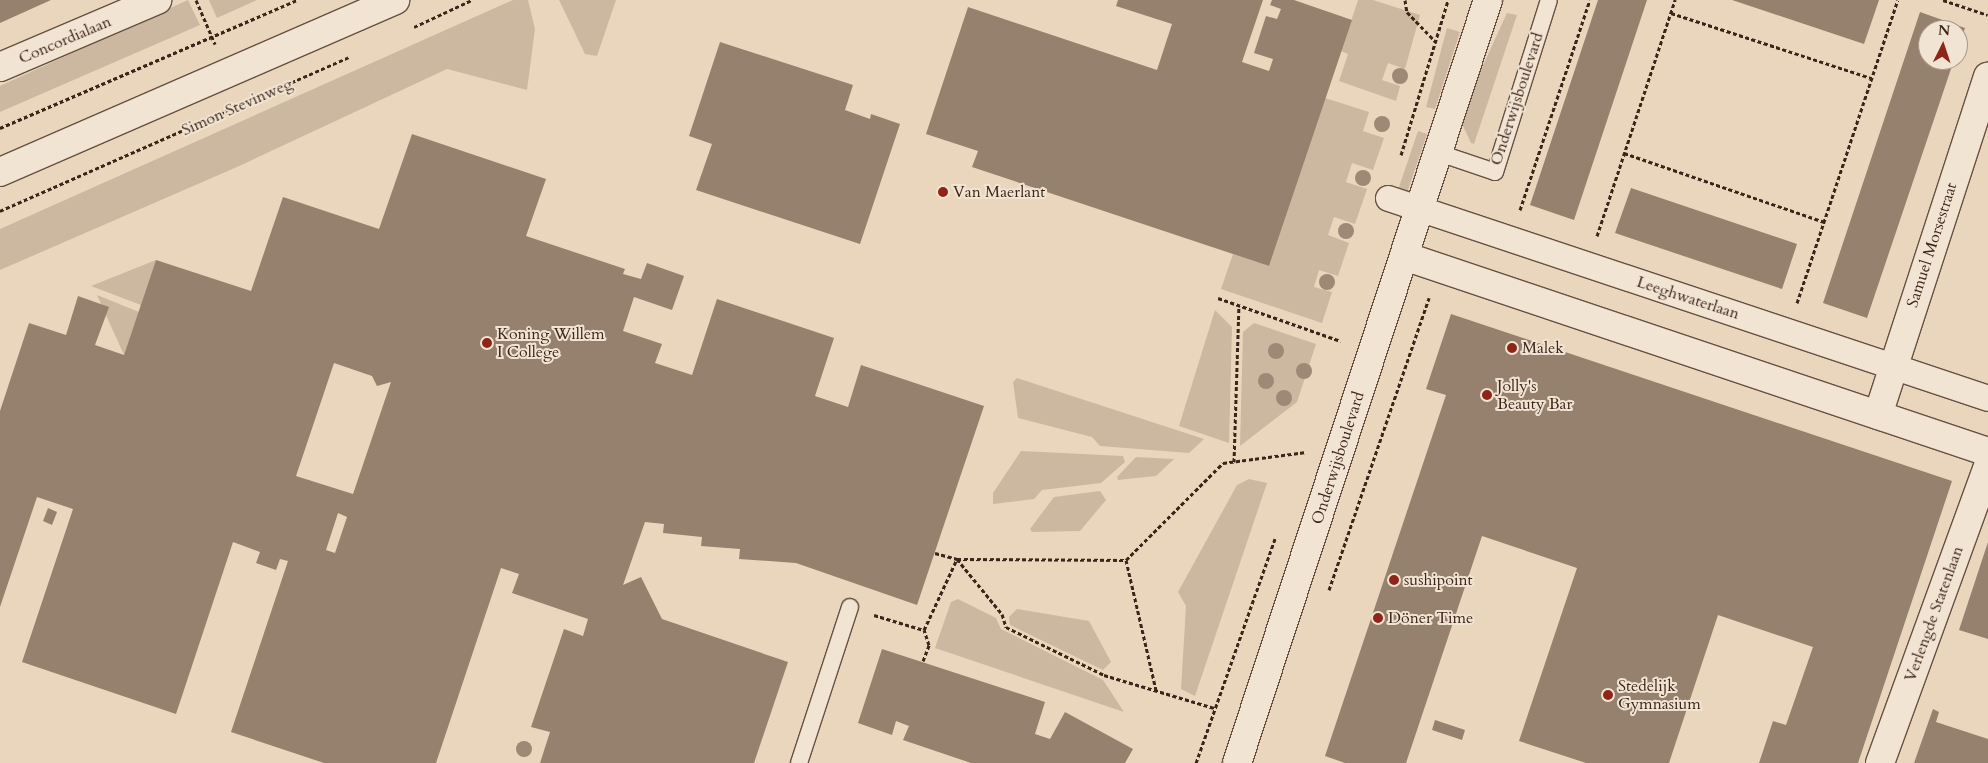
<!DOCTYPE html>
<meta charset="utf-8">
<style>
body{margin:0}
#map{position:relative;width:1988px;height:763px;overflow:hidden;background:#e9d6bc;font-family:Cardo,serif}
div>[style]{position:absolute}
[style*='--x']{left:calc(var(--x)*1px);top:calc(var(--y)*1px);width:calc(var(--w)*1px);rotate:calc(var(--a)*1deg)}
.green>*{inset:0;background:#ccb8a0}
.building>*{inset:0;background:#96816e}
.path>*{height:3px;margin-top:-1.5px;transform-origin:0;background:repeating-linear-gradient(90deg,#3c241a 0 4px,transparent 0 6.5px)}
.roads{filter:drop-shadow(1px 0 #675042) drop-shadow(-1px 0 #675042) drop-shadow(0 1px #675042) drop-shadow(0 -1px #675042)}
.service>*{height:16px;margin:-8px;padding:0 8px;transform-origin:8px;border-radius:8px;background:#f1e4d3}
.pedestrian>*{height:25px;margin:-12.5px;padding:0 12.5px;transform-origin:12.5px;border-radius:12.5px;background:#f1e4d3}
.minor>*{height:28px;margin:-14px;padding:0 14px;transform-origin:14px;border-radius:14px;background:#f1e4d3}
.tertiary>*{height:28px;margin:-14px;padding:0 14px;transform-origin:14px;border-radius:14px;background:#f1e4d3}
.trees>*{width:16px;height:16px;margin:-8px;border-radius:50%;background:#9e8876}
.dots>*{width:14px;height:14px;translate:-50% -50%;box-sizing:border-box;border:2px solid #f1e4d3;border-radius:50%}
span{translate:-50% -50%;white-space:nowrap;text-align:center;line-height:1.15;-webkit-text-stroke:4px #f1e4d3;paint-order:stroke}
.street-label{font-size:16px;color:#3c241a}
.poi-label{font-size:16px;color:#3c241a}
.left{translate:0 -50%;text-align:left}
.north{position:absolute;left:1918px;top:20px;width:50px;height:50px;box-sizing:border-box;background:#f1e4d3;border:1px solid #a99789;border-radius:50%;rotate:4deg;font-size:14px;font-weight:700;line-height:20px;text-align:center;color:#3c241a}
.north::after{content:'';display:block;margin:auto;width:18px;height:22px;background:#8f2418;clip-path:polygon(50% 0,100% 100%,50% 72%,0 100%)}
</style>
<div id="map">
<div class="green">
<i style="clip-path:polygon(188px 0,200px 25px,0 112px,0 86px)"></i>
<i style="clip-path:polygon(209px 0,257px 0,217px 18px)"></i>
<i style="clip-path:polygon(513px 0,528px 0,535px 29px,527px 90px,447px 69px,237px 167px,0 270px,0 229px)"></i>
<i style="clip-path:polygon(559px 0,616px 0,597px 56px,585px 54px)"></i>
<i style="clip-path:polygon(1358px 0,1373px 0,1420px 15px,1405px 69px,1388px 63px,1382px 80px,1400px 86px,1396px 101px,1339px 81px,1348px 54px,1341px 51px)"></i>
<i style="clip-path:polygon(1507px 13px,1517px 15px,1474px 144px,1471px 143px,1462px 124px,1480px 72px)"></i>
<i style="clip-path:polygon(1447px 28px,1460px 32px,1435px 109px,1426px 107px)"></i>
<i style="clip-path:polygon(1325px 98px,1369px 112px,1363px 131px,1384px 138px,1373px 170px,1352px 163px,1346px 182px,1367px 189px,1355px 224px,1334px 217px,1328px 235px,1349px 243px,1338px 276px,1319px 270px,1314px 287px,1332px 292px,1322px 323px,1221px 289px,1233px 254px,1269px 266px)"></i>
<i style="clip-path:polygon(1418px 131px,1427px 134px,1407px 193px,1398px 190px)"></i>
<i style="clip-path:polygon(156px 260px,141px 305px,91px 286px)"></i>
<i style="clip-path:polygon(97px 295px,139px 312px,124px 355px)"></i>
<i style="clip-path:polygon(1215px 310px,1232px 327px,1229px 443px,1179px 426px)"></i>
<i style="clip-path:polygon(1254px 323px,1316px 344px,1297px 402px,1240px 446px,1243px 332px)"></i>
<i style="clip-path:polygon(1017px 378px,1204px 439px,1189px 453px,1100px 446px,1092px 437px,1018px 418px,1013px 382px)"></i>
<i style="clip-path:polygon(1021px 451px,1123px 456px,1125px 462px,1101px 483px,1042px 490px,1034px 499px,993px 504px,993px 493px)"></i>
<i style="clip-path:polygon(1136px 457px,1174px 459px,1156px 476px,1118px 480px,1117px 477px)"></i>
<i style="clip-path:polygon(1249px 479px,1267px 483px,1195px 696px,1181px 689px,1186px 606px,1178px 592px,1237px 485px)"></i>
<i style="clip-path:polygon(1100px 491px,1106px 500px,1080px 531px,1032px 532px,1030px 529px,1054px 497px)"></i>
<i style="clip-path:polygon(958px 599px,996px 618px,1001px 629px,1103px 680px,1124px 712px,935px 648px,951px 602px)"></i>
<i style="clip-path:polygon(1017px 609px,1089px 621px,1111px 662px,1103px 670px,1010px 625px,1009px 617px)"></i>
</div>
<div class="building">
<i style="clip-path:polygon(0 0,51px 0,0 23px)"></i>
<i style="clip-path:polygon(1118px 0,1263px 0,1242px 62px,1269px 71px,1273px 59px,1254px 53px,1266px 16px,1277px 19px,1281px 9px,1270px 5px,1272px 0,1294px 0,1352px 20px,1269px 266px,972px 167px,978px 151px,926px 134px,968px 7px,1157px 70px,1172px 24px,1116px 6px)"></i>
<i style="clip-path:polygon(1598px 0,1647px 0,1574px 220px,1530px 205px)"></i>
<i style="clip-path:polygon(1732px 0,1879px 0,1864px 44px)"></i>
<i style="clip-path:polygon(1920px 12px,1965px 28px,1958px 47px,1958px 30px,1928px 30px,1928px 60px,1954px 60px,1867px 318px,1823px 303px)"></i>
<i style="clip-path:polygon(720px 42px,853px 85px,845px 110px,870px 119px,871px 114px,900px 124px,860px 244px,696px 190px,712px 144px,689px 136px)"></i>
<i style="clip-path:polygon(evenodd,412px 134px,546px 179px,526px 236px,625px 269px,623px 274px,641px 279px,647px 263px,684px 276px,672px 310px,634px 297px,623px 331px,662px 344px,655px 363px,692px 375px,717px 299px,834px 338px,815px 396px,848px 407px,861px 365px,984px 406px,917px 605px,796px 563px,739px 559px,740px 549px,701px 546px,702px 537px,663px 533px,664px 524px,645px 522px,623px 585px,641px 577px,662px 619px,788px 662px,754px 763px,540px 763px,550px 732px,531px 727px,564px 629px,583px 636px,588px 619px,512px 593px,519px 574px,501px 568px,436px 763px,324px 763px,231px 732px,288px 561px,280px 559px,276px 570px,256px 563px,260px 552px,233px 542px,176px 714px,22px 662px,73px 509px,37px 497px,0 607px,0 411px,29px 323px,66px 335px,78px 296px,109px 307px,95px 345px,124px 355px,156px 260px,251px 291px,283px 197px,379px 229px,412px 134px,334px 363px,372px 376px,377px 386px,391px 382px,353px 494px,296px 476px,334px 363px,412px 134px,338px 513px,347px 517px,335px 553px,326px 550px,338px 513px)"></i>
<i style="clip-path:polygon(1631px 188px,1797px 244px,1782px 289px,1615px 233px)"></i>
<i style="clip-path:polygon(1451px 314px,1952px 481px,1858px 763px,1759px 763px,1773px 721px,1786px 725px,1813px 647px,1718px 615px,1669px 763px,1586px 763px,1519px 741px,1577px 568px,1482px 536px,1406px 763px,1345px 763px,1325px 756px,1446px 395px,1426px 389px)"></i>
<i style="clip-path:polygon(48px 508px,57px 512px,52px 525px,43px 521px)"></i>
<i style="clip-path:polygon(1988px 542px,1988px 639px,1959px 630px)"></i>
<i style="clip-path:polygon(882px 649px,1045px 702px,1035px 734px,1050px 739px,1065px 712px,1133px 749px,1125px 763px,971px 763px,903px 740px,909px 726px,896px 721px,892px 735px,858px 723px)"></i>
<i style="clip-path:polygon(1933px 709px,1939px 712px,1936px 722px,1988px 739px,1988px 763px,1914px 763px)"></i>
<i style="clip-path:polygon(1435px 720px,1465px 730px,1462px 740px,1432px 730px)"></i>
</div>
<div class="path">
<i style="--x:196;--y:0;--w:48;--a:66.6"></i>
<i style="--x:1405;--y:0;--w:12;--a:81"></i>
<i style="--x:1407;--y:12;--w:42;--a:46"></i>
<i style="--x:1943;--y:0;--w:47;--a:18.4"></i>
<i style="--x:1671;--y:13;--w:210;--a:18"></i>
<i style="--x:414;--y:27;--w:64;--a:-25"></i>
<i style="--x:0;--y:128;--w:323;--a:-23.3"></i>
<i style="--x:1624;--y:153;--w:212;--a:19"></i>
<i style="--x:1401;--y:155;--w:162;--a:-73.1"></i>
<i style="--x:1520;--y:210;--w:221;--a:-71.6"></i>
<i style="--x:0;--y:211;--w:381;--a:-23.8"></i>
<i style="--x:1597;--y:236;--w:249;--a:-71.7"></i>
<i style="--x:1218;--y:298;--w:130;--a:19.3"></i>
<i style="--x:1797;--y:303;--w:319;--a:-71.6"></i>
<i style="--x:1234;--y:462;--w:156;--a:-88.2"></i>
<i style="--x:935;--y:553;--w:23;--a:15"></i>
<i style="--x:957;--y:559;--w:71;--a:50.7"></i>
<i style="--x:1002;--y:614;--w:14;--a:73"></i>
<i style="--x:1006;--y:627;--w:109;--a:26.1"></i>
<i style="--x:1104;--y:675;--w:115;--a:16.7"></i>
<i style="--x:1126;--y:560;--w:133;--a:77"></i>
<i style="--x:1329;--y:590;--w:309;--a:-71.1"></i>
<i style="--x:874;--y:615;--w:52;--a:16.7"></i>
<i style="--x:923;--y:661;--w:17;--a:-69"></i>
<i style="--x:929;--y:645;--w:16;--a:-108"></i>
<i style="--x:924;--y:630;--w:78;--a:-65.1"></i>
<i style="--x:957;--y:559;--w:169;--a:0.3"></i>
<i style="--x:1126;--y:560;--w:137;--a:-45"></i>
<i style="--x:1223;--y:463;--w:84;--a:-7.5"></i>
<i style="--x:1196;--y:763;--w:238;--a:-70.6"></i>
</div>
<div class="roads">
<div class="service">
<i style="--x:1439;--y:153;--w:59;--a:18.7"></i>
<i style="--x:1495;--y:172;--w:180;--a:-72.6"></i>
<i style="--x:799;--y:763;--w:164;--a:-71.9"></i>
</div>
<div class="pedestrian">
<i style="--x:1388;--y:198;--w:632;--a:18.43"></i>
</div>
<div class="minor">
<i style="--x:0;--y:67;--w:171;--a:-23.1"></i>
<i style="--x:1404;--y:256;--w:616;--a:18.55"></i>
<i style="--x:1878;--y:415;--w:356;--a:-72"></i>
<i style="--x:1880;--y:763;--w:316;--a:-70"></i>
</div>
<div class="tertiary">
<i style="--x:0;--y:172;--w:431;--a:-23.5"></i>
<i style="--x:1237;--y:763;--w:803;--a:-71.79"></i>
</div>
</div>
<div class="trees">
<i style="left:1400px;top:76px"></i>
<i style="left:1382px;top:124px"></i>
<i style="left:1363px;top:178px"></i>
<i style="left:1346px;top:231px"></i>
<i style="left:1327px;top:282px"></i>
<i style="left:1276px;top:351px"></i>
<i style="left:1304px;top:371px"></i>
<i style="left:1266px;top:381px"></i>
<i style="left:1284px;top:398px"></i>
<i style="left:524px;top:749px"></i>
</div>
<div class="dots">
<i style="left:943px;top:192px;background:#8f2418"></i>
<i style="left:487px;top:343px;background:#8f2418"></i>
<i style="left:1512px;top:348px;background:#8f2418"></i>
<i style="left:1487px;top:395px;background:#8f2418"></i>
<i style="left:1394px;top:580px;background:#8f2418"></i>
<i style="left:1378px;top:618px;background:#8f2418"></i>
<i style="left:1608px;top:695px;background:#8f2418"></i>
</div>
<div class="street-label">
<span style="left:65px;top:40px;rotate:-23deg">Concordialaan</span>
<span style="left:1517px;top:99px;rotate:-72deg">Onderwijsboulevard</span>
<span style="left:237px;top:107px;rotate:-24deg">Simon Stevinweg</span>
<span style="left:1932px;top:245px;rotate:-72deg">Samuel Morsestraat</span>
<span style="left:1688px;top:298px;rotate:18deg">Leeghwaterlaan</span>
<span style="left:1338px;top:458px;rotate:-72deg">Onderwijsboulevard</span>
<span style="left:1934px;top:614px;rotate:-70deg">Verlengde Statenlaan</span>
</div>
<div class="poi-label">
<span class="left" style="left:953px;top:192px">Van Maerlant</span>
<span class="left" style="left:497px;top:343px">Koning Willem<br>I College</span>
<span class="left" style="left:1522px;top:348px">Malek</span>
<span class="left" style="left:1497px;top:395px">Jolly's<br>Beauty Bar</span>
<span class="left" style="left:1404px;top:580px">sushipoint</span>
<span class="left" style="left:1388px;top:618px">Döner Time</span>
<span class="left" style="left:1618px;top:695px">Stedelijk<br>Gymnasium</span>
</div>
<div class="north">N</div>
</div>
